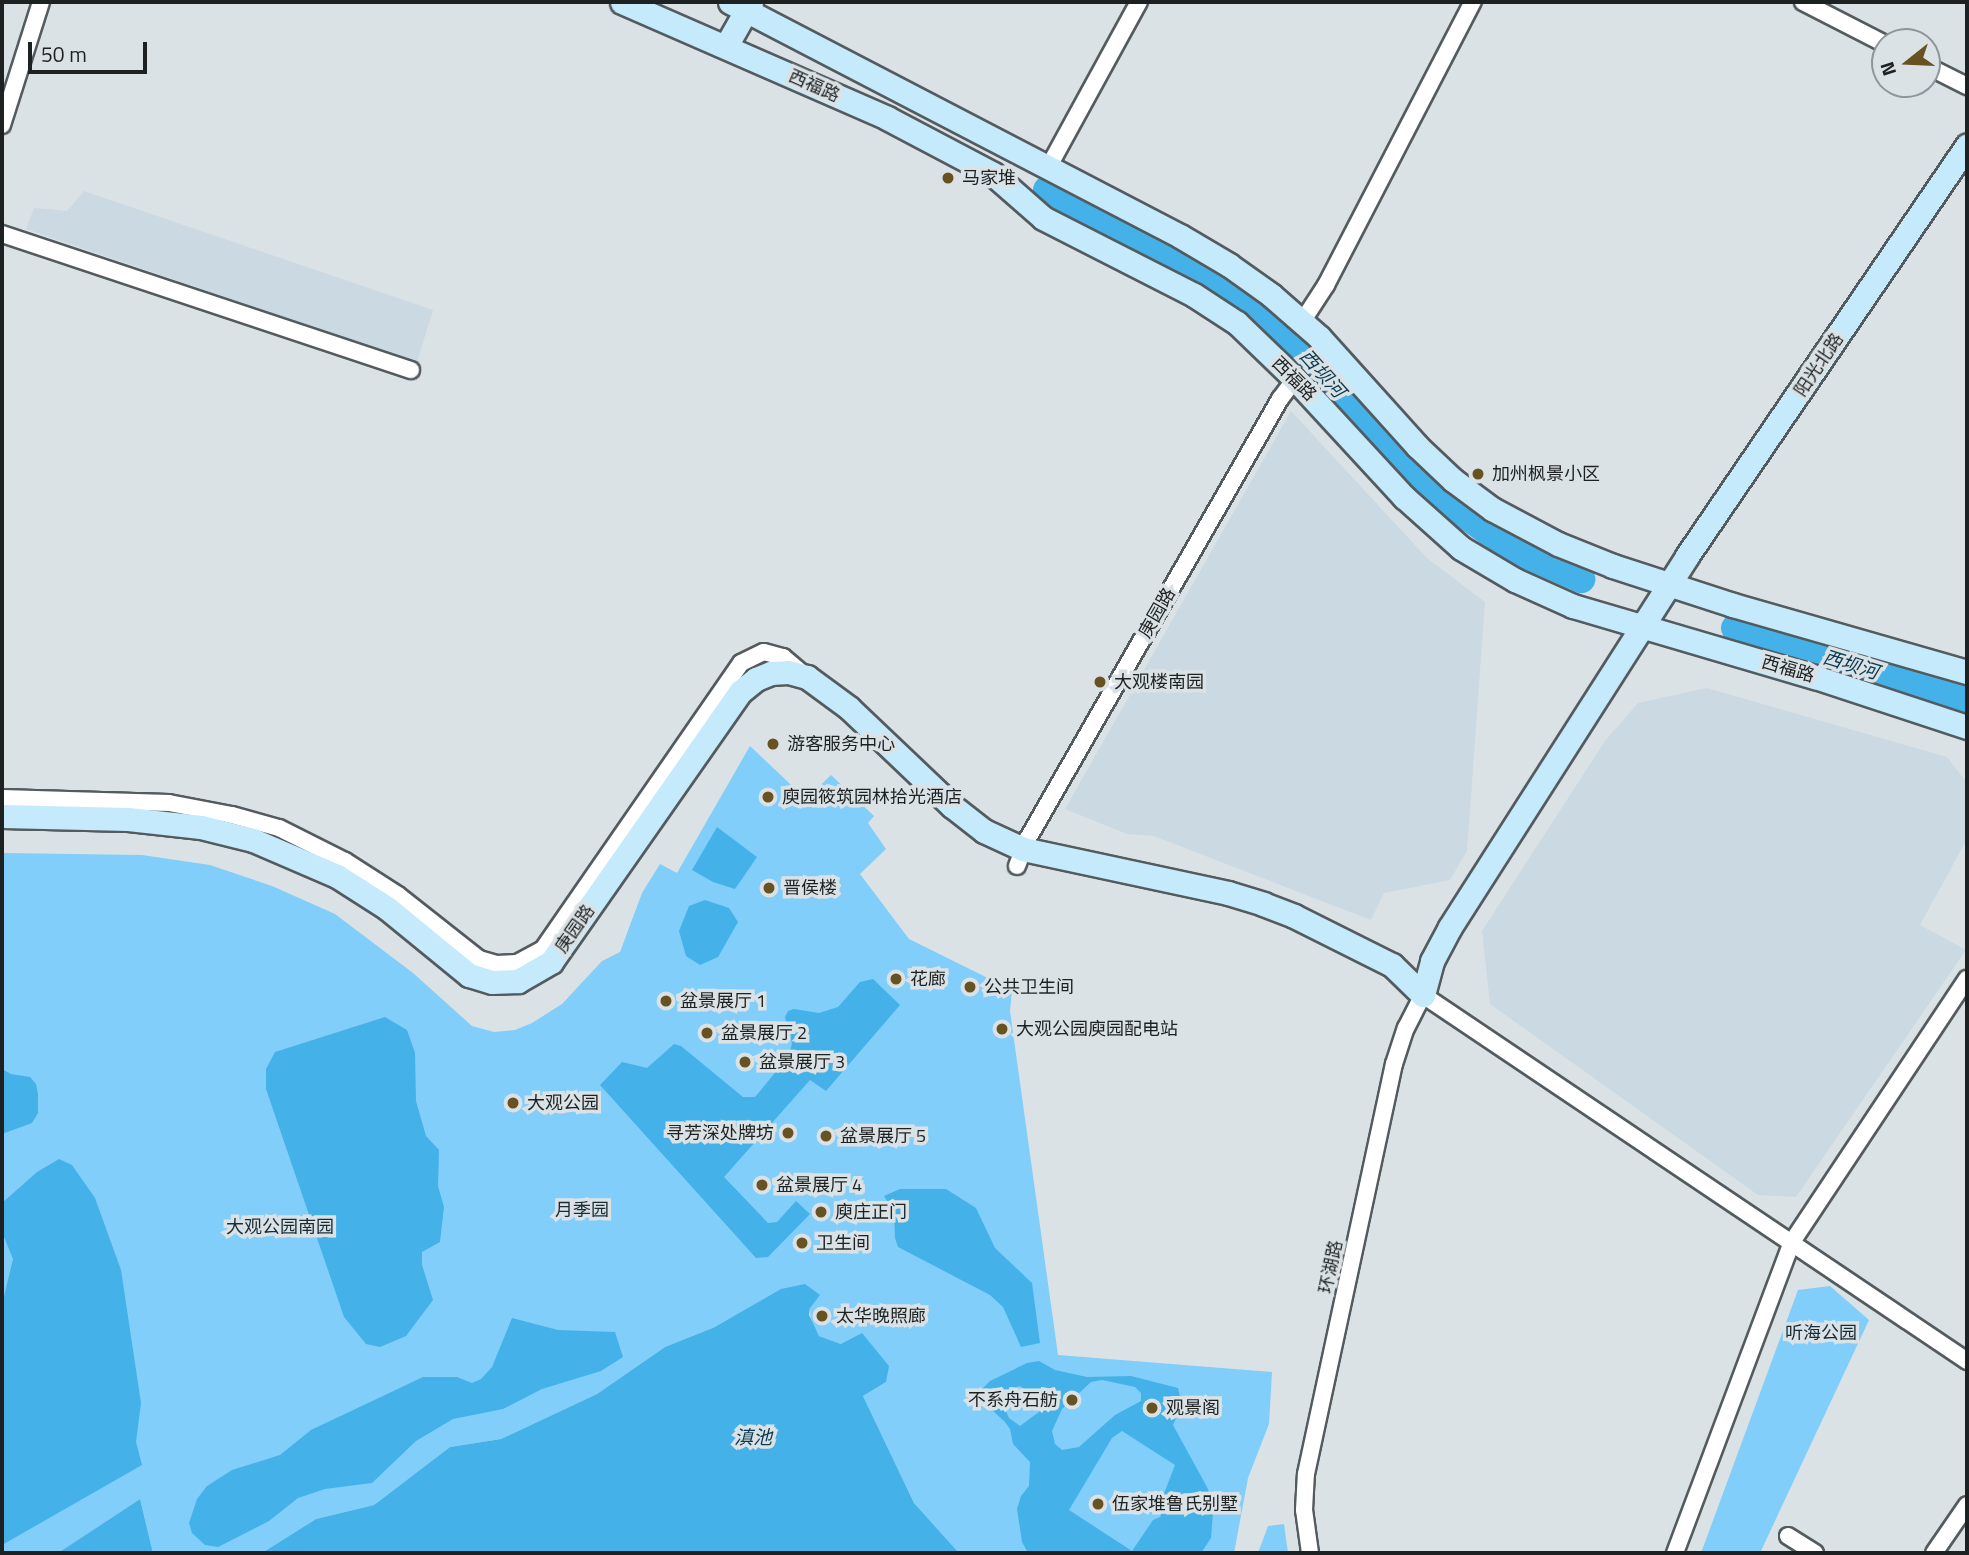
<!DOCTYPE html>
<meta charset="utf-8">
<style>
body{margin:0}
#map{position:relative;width:1969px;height:1555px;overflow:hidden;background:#dae2e6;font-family:"Titillium Web","Noto Sans SC",sans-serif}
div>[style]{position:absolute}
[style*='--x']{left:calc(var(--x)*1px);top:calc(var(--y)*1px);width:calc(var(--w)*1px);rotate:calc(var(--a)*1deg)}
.built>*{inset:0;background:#cad9e2}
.green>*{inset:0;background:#80cef9}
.water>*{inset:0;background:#44b2e9}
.river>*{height:28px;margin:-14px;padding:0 14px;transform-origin:14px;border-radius:14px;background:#44b2e9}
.roads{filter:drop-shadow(2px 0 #545b5f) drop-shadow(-2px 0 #545b5f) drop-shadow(0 2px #545b5f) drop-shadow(0 -2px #545b5f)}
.street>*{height:16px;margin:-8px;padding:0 8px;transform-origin:8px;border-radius:8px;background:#fff}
.secondary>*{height:23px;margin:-11.5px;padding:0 11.5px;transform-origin:11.5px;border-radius:11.5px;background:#c4eafc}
.dots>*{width:19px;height:19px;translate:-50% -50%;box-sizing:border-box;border:4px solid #dae2e6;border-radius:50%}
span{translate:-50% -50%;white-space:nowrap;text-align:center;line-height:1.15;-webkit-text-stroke:7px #dae2e6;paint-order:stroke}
.street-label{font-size:18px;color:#1e2122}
.poi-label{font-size:18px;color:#1e2122}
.left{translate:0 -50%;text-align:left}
.right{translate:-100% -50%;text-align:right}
.park-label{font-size:18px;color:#192c36}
.water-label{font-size:19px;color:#0a3a50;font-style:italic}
.frame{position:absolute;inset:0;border:4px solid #1e2122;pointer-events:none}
.north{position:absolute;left:1871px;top:28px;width:70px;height:70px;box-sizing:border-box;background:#dae2e6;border:2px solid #8f9598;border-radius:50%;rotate:252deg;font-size:19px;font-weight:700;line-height:28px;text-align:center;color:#1e2122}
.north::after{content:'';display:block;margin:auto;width:24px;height:32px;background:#685221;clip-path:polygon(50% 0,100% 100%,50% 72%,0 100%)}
.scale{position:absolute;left:28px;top:42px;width:119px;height:32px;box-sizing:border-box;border:4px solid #1e2122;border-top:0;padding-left:9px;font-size:21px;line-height:24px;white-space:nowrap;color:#1e2122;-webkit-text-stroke:5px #dae2e6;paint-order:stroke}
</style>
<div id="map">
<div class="built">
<i style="clip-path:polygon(84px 191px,433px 310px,417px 362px,26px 229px,34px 208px,67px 211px)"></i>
<i style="clip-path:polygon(1291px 411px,1427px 558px,1485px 602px,1467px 851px,1450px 880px,1384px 893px,1371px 920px,1154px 836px,1127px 834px,1065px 809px)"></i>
<i style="clip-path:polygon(1707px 688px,1947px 757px,1967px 783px,1967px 839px,1920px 925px,1966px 950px,1796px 1197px,1758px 1195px,1490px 1004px,1482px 931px,1605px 741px,1638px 703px)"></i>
</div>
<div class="green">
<i style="clip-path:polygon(750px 746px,806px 799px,831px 775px,874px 816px,868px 823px,886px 849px,860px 874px,909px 939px,1012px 990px,1010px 1011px,1058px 1355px,1272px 1372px,1269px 1424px,1248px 1478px,1234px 1553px,959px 1553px,914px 1503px,863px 1396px,886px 1382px,856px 1339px,841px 1344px,819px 1336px,811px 1323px,810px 1308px,715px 1327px,665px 1347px,597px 1394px,501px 1439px,450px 1447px,374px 1505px,316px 1519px,262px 1553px,153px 1553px,140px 1499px,58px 1553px,2px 1553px,2px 853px,142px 855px,210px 865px,272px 886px,335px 914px,413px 973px,472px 1026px,494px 1032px,515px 1030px,532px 1023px,562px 1004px,602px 961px,620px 952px,642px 893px,660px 864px,677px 873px)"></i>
<i style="clip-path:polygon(1830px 1286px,1869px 1320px,1760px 1553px,1701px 1553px,1798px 1290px)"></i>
<i style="clip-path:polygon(1284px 1524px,1288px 1553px,1258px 1553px,1268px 1526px)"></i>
</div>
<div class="water">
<i style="clip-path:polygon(717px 827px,757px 857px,735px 889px,713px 882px,692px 870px)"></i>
<i style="clip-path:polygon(705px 900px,729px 908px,738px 922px,718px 957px,700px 965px,686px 956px,679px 931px,689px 906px)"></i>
<i style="clip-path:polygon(873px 979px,900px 1005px,826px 1091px,810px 1080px,724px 1177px,768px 1223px,777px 1222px,796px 1201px,810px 1214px,768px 1257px,756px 1258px,600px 1085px,622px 1062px,647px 1068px,674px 1044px,681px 1046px,743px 1097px,755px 1097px,789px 1056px,792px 1043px,785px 1017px,788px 1011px,794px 1009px,819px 1013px,838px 1007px,860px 982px)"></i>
<i style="clip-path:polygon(385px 1017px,407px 1030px,415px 1053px,416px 1101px,426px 1136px,439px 1150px,438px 1186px,444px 1207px,440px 1242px,422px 1252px,422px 1265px,433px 1300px,406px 1336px,380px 1347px,366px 1344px,344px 1317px,266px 1089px,266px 1069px,275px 1052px)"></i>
<i style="clip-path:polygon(2px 1069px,11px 1074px,30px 1077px,36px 1084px,38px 1094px,38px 1113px,32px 1123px,2px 1134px)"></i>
<i style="clip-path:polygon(59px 1159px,72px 1165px,95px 1198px,121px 1270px,141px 1403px,136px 1442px,142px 1465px,2px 1545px,2px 1305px,13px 1259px,2px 1232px,2px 1203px,37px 1172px)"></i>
<i style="clip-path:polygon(900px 1189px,946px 1189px,976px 1208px,995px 1248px,1032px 1283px,1040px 1343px,1021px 1347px,1003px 1307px,990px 1295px,898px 1247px,895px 1238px,894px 1212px,884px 1196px)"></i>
<i style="clip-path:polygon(805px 1284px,820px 1295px,810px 1308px,809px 1315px,819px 1336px,841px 1344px,862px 1333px,889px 1366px,886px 1382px,863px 1396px,914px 1503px,959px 1553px,262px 1553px,316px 1519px,374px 1505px,450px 1447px,501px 1439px,597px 1394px,665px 1347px,715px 1327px,781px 1289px)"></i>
<i style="clip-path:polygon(512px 1318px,558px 1330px,615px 1332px,623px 1357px,601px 1371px,542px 1389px,503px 1409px,453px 1419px,416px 1441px,372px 1483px,325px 1489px,298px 1498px,269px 1521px,218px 1547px,205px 1545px,192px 1533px,189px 1523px,197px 1499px,207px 1486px,232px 1470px,280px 1455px,311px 1430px,423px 1377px,457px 1377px,472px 1383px,481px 1379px,492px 1367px)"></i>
<i style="clip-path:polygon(evenodd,1039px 1361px,1055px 1370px,1087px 1377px,1131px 1376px,1178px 1388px,1182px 1405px,1173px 1425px,1208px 1489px,1213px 1513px,1211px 1538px,1201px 1553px,1028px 1553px,1022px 1542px,1017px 1509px,1021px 1496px,1029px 1486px,1030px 1462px,1013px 1444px,1010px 1429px,1005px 1422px,976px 1395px,990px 1381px,1027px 1363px,1039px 1361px,1102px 1380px,1135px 1387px,1141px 1393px,1141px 1401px,1115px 1415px,1079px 1447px,1062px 1450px,1055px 1444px,1052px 1431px,1062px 1409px,1091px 1382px,1102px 1380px,1039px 1361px,1020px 1386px,1037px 1398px,1049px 1392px,1055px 1400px,1020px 1426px,1009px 1418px,1002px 1402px,1007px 1390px,1020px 1386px,1039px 1361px,1122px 1431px,1175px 1465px,1162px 1499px,1165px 1505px,1160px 1517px,1153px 1520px,1132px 1551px,1069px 1510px,1112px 1438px,1122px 1431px)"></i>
<i style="clip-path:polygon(140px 1499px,153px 1553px,58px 1553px)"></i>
</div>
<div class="river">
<i style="--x:1047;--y:190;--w:174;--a:28"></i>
<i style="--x:1201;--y:272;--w:64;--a:32.9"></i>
<i style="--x:1255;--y:307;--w:56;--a:41.4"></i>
<i style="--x:1297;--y:344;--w:178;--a:47.7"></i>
<i style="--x:1417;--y:476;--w:43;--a:40.3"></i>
<i style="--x:1450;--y:504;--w:75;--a:35.8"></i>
<i style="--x:1511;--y:548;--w:77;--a:23.9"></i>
<i style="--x:1735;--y:628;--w:243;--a:17"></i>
</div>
<div class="roads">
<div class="street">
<i style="--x:1803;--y:2;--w:92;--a:27.1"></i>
<i style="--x:1927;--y:66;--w:45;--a:26.6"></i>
<i style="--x:2;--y:125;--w:129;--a:-72.4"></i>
<i style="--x:1048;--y:168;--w:189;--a:-61.3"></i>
<i style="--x:2;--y:234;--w:431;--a:18.4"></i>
<i style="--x:1302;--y:322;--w:44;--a:-57"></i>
<i style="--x:1326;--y:285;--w:319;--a:-62.6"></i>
<i style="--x:2;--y:798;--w:167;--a:1.7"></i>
<i style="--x:169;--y:803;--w:64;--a:10.8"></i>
<i style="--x:232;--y:815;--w:49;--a:15.5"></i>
<i style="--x:279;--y:828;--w:74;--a:26.6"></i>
<i style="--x:345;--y:861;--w:63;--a:32.7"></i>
<i style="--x:398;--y:895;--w:103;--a:38.3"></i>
<i style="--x:479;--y:959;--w:19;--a:16"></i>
<i style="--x:497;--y:964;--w:20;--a:-3"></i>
<i style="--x:517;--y:963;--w:30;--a:-28"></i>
<i style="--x:543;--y:949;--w:348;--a:-55.3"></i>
<i style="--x:741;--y:663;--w:25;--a:-26"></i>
<i style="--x:764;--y:652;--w:20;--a:15"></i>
<i style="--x:783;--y:657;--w:25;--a:40"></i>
<i style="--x:1017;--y:866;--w:28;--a:-69"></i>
<i style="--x:1027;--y:840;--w:508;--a:-60.16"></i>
<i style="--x:1280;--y:399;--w:25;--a:-53"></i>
<i style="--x:1788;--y:1536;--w:32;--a:32"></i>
<i style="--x:1310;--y:1553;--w:43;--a:-97.9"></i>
<i style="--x:1304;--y:1510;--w:36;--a:-87"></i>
<i style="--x:1306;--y:1474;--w:419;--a:-77.9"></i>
<i style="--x:1394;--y:1064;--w:38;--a:-72"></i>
<i style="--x:1406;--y:1028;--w:37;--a:-63"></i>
<i style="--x:1423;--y:995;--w:656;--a:33.93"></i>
<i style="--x:1675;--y:1553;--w:332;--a:-69.4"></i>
<i style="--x:1792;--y:1242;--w:316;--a:-56.4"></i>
<i style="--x:1934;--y:1553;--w:58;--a:-55.5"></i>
</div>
<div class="secondary">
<i style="--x:622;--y:2;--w:289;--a:23.6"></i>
<i style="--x:887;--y:118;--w:120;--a:27.8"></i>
<i style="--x:993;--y:174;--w:67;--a:41.3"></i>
<i style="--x:1043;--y:218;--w:169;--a:27"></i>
<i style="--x:1194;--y:295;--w:51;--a:33.1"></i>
<i style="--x:1237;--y:323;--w:81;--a:44"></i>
<i style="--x:1295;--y:379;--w:161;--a:47.3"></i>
<i style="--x:1404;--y:497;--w:76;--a:41.8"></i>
<i style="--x:1461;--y:548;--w:63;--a:30.7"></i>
<i style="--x:1515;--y:580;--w:64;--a:24.1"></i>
<i style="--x:1573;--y:606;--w:252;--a:16.4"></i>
<i style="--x:1815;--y:677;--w:160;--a:18.2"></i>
<i style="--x:730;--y:2;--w:507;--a:27.47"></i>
<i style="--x:1180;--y:236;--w:57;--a:30.6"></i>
<i style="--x:1229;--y:265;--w:52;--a:35.5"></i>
<i style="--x:1271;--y:295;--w:64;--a:41.2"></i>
<i style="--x:1319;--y:337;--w:147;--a:48"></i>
<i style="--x:1417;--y:446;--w:50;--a:43.4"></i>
<i style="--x:1453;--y:480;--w:49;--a:36.6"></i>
<i style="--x:1492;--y:509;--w:75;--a:27.9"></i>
<i style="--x:1558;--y:544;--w:59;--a:21.8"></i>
<i style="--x:1613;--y:566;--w:126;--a:18"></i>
<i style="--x:1733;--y:605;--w:243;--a:16"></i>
<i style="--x:726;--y:46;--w:51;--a:-60.4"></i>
<i style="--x:2;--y:816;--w:126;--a:1.4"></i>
<i style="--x:128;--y:819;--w:73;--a:6.3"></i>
<i style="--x:201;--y:827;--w:54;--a:14"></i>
<i style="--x:253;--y:840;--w:91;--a:23.2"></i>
<i style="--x:337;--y:876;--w:59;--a:32.6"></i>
<i style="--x:387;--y:908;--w:106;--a:39.3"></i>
<i style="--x:469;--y:975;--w:24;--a:17"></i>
<i style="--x:492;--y:982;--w:26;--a:-2"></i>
<i style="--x:518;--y:981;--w:38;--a:-30"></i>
<i style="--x:551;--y:962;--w:330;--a:-55"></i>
<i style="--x:740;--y:692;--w:21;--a:-39"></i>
<i style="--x:756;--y:679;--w:16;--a:-22"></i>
<i style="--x:771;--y:673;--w:17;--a:-3"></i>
<i style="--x:788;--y:672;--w:20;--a:15"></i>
<i style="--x:807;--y:677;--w:52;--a:36.4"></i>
<i style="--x:849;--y:708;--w:142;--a:43.6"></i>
<i style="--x:952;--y:806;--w:41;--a:38"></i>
<i style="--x:984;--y:831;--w:43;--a:24.8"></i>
<i style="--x:1023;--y:849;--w:210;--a:12.1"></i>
<i style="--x:1228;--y:893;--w:37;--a:17"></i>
<i style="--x:1263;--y:904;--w:33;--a:21"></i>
<i style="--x:1294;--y:916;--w:110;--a:26.6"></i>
<i style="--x:1392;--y:965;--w:43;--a:44.1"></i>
<i style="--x:1423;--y:995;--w:35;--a:-75"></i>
<i style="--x:1432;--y:961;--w:38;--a:-62"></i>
<i style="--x:1450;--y:927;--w:440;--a:-57.4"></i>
<i style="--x:1687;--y:556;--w:497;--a:-55.7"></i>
</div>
</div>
<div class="dots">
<i style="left:948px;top:178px;background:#685221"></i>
<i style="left:1478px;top:474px;background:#685221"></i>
<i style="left:1100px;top:682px;background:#685221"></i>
<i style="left:773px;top:744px;background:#685221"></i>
<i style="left:768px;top:797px;background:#685221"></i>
<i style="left:769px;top:888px;background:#685221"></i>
<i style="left:896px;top:979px;background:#685221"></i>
<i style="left:970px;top:987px;background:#685221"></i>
<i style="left:666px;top:1001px;background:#685221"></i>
<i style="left:1002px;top:1029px;background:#685221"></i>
<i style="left:707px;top:1033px;background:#685221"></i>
<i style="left:745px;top:1062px;background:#685221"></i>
<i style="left:513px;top:1103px;background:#685221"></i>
<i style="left:788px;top:1133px;background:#685221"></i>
<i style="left:826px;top:1136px;background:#685221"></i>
<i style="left:762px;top:1185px;background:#685221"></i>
<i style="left:821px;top:1212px;background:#685221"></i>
<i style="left:802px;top:1243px;background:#685221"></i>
<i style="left:822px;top:1316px;background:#685221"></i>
<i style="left:1072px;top:1400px;background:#685221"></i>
<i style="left:1152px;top:1408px;background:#685221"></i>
<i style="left:1098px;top:1504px;background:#685221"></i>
</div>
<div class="street-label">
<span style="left:814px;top:86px;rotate:24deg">西福路</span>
<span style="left:1819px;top:365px;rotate:-56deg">阳光北路</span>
<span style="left:1294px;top:379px;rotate:45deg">西福路</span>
<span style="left:1157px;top:613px;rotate:-60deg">庚园路</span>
<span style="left:1788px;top:669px;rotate:16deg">西福路</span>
<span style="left:575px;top:929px;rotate:-55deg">庚园路</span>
<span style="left:1331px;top:1267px;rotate:-78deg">环湖路</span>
</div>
<div class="poi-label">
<span class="left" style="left:962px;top:178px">马家堆</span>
<span class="left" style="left:1492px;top:474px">加州枫景小区</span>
<span class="left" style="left:1114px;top:682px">大观楼南园</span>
<span class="left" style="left:787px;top:744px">游客服务中心</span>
<span class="left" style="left:782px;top:797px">庾园筱筑园林拾光酒店</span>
<span class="left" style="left:783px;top:888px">晋侯楼</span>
<span class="left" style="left:910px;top:979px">花廊</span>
<span class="left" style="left:984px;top:987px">公共卫生间</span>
<span class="left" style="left:680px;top:1001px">盆景展厅 1</span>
<span class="left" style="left:1016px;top:1029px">大观公园庾园配电站</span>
<span class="left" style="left:721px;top:1033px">盆景展厅 2</span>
<span class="left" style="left:759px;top:1062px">盆景展厅 3</span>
<span class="left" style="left:527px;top:1103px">大观公园</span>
<span class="right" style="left:774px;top:1133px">寻芳深处牌坊</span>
<span class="left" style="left:840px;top:1136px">盆景展厅 5</span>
<span class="left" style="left:776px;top:1185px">盆景展厅 4</span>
<span class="left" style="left:835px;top:1212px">庾庄正门</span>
<span class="left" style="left:816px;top:1243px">卫生间</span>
<span class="left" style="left:836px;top:1316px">太华晚照廊</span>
<span class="right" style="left:1058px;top:1400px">不系舟石舫</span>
<span class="left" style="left:1166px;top:1408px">观景阁</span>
<span class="left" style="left:1112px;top:1504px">伍家堆鲁氏别墅</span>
</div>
<div class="park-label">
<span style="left:582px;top:1210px">月季园</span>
<span style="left:280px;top:1227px">大观公园南园</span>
<span style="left:1821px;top:1333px">听海公园</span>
</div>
<div class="water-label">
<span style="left:1323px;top:373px;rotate:48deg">西坝河</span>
<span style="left:1851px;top:664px;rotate:17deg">西坝河</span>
<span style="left:753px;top:1437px">滇池</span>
</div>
<div class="frame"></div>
<div class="north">N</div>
<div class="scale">50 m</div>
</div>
